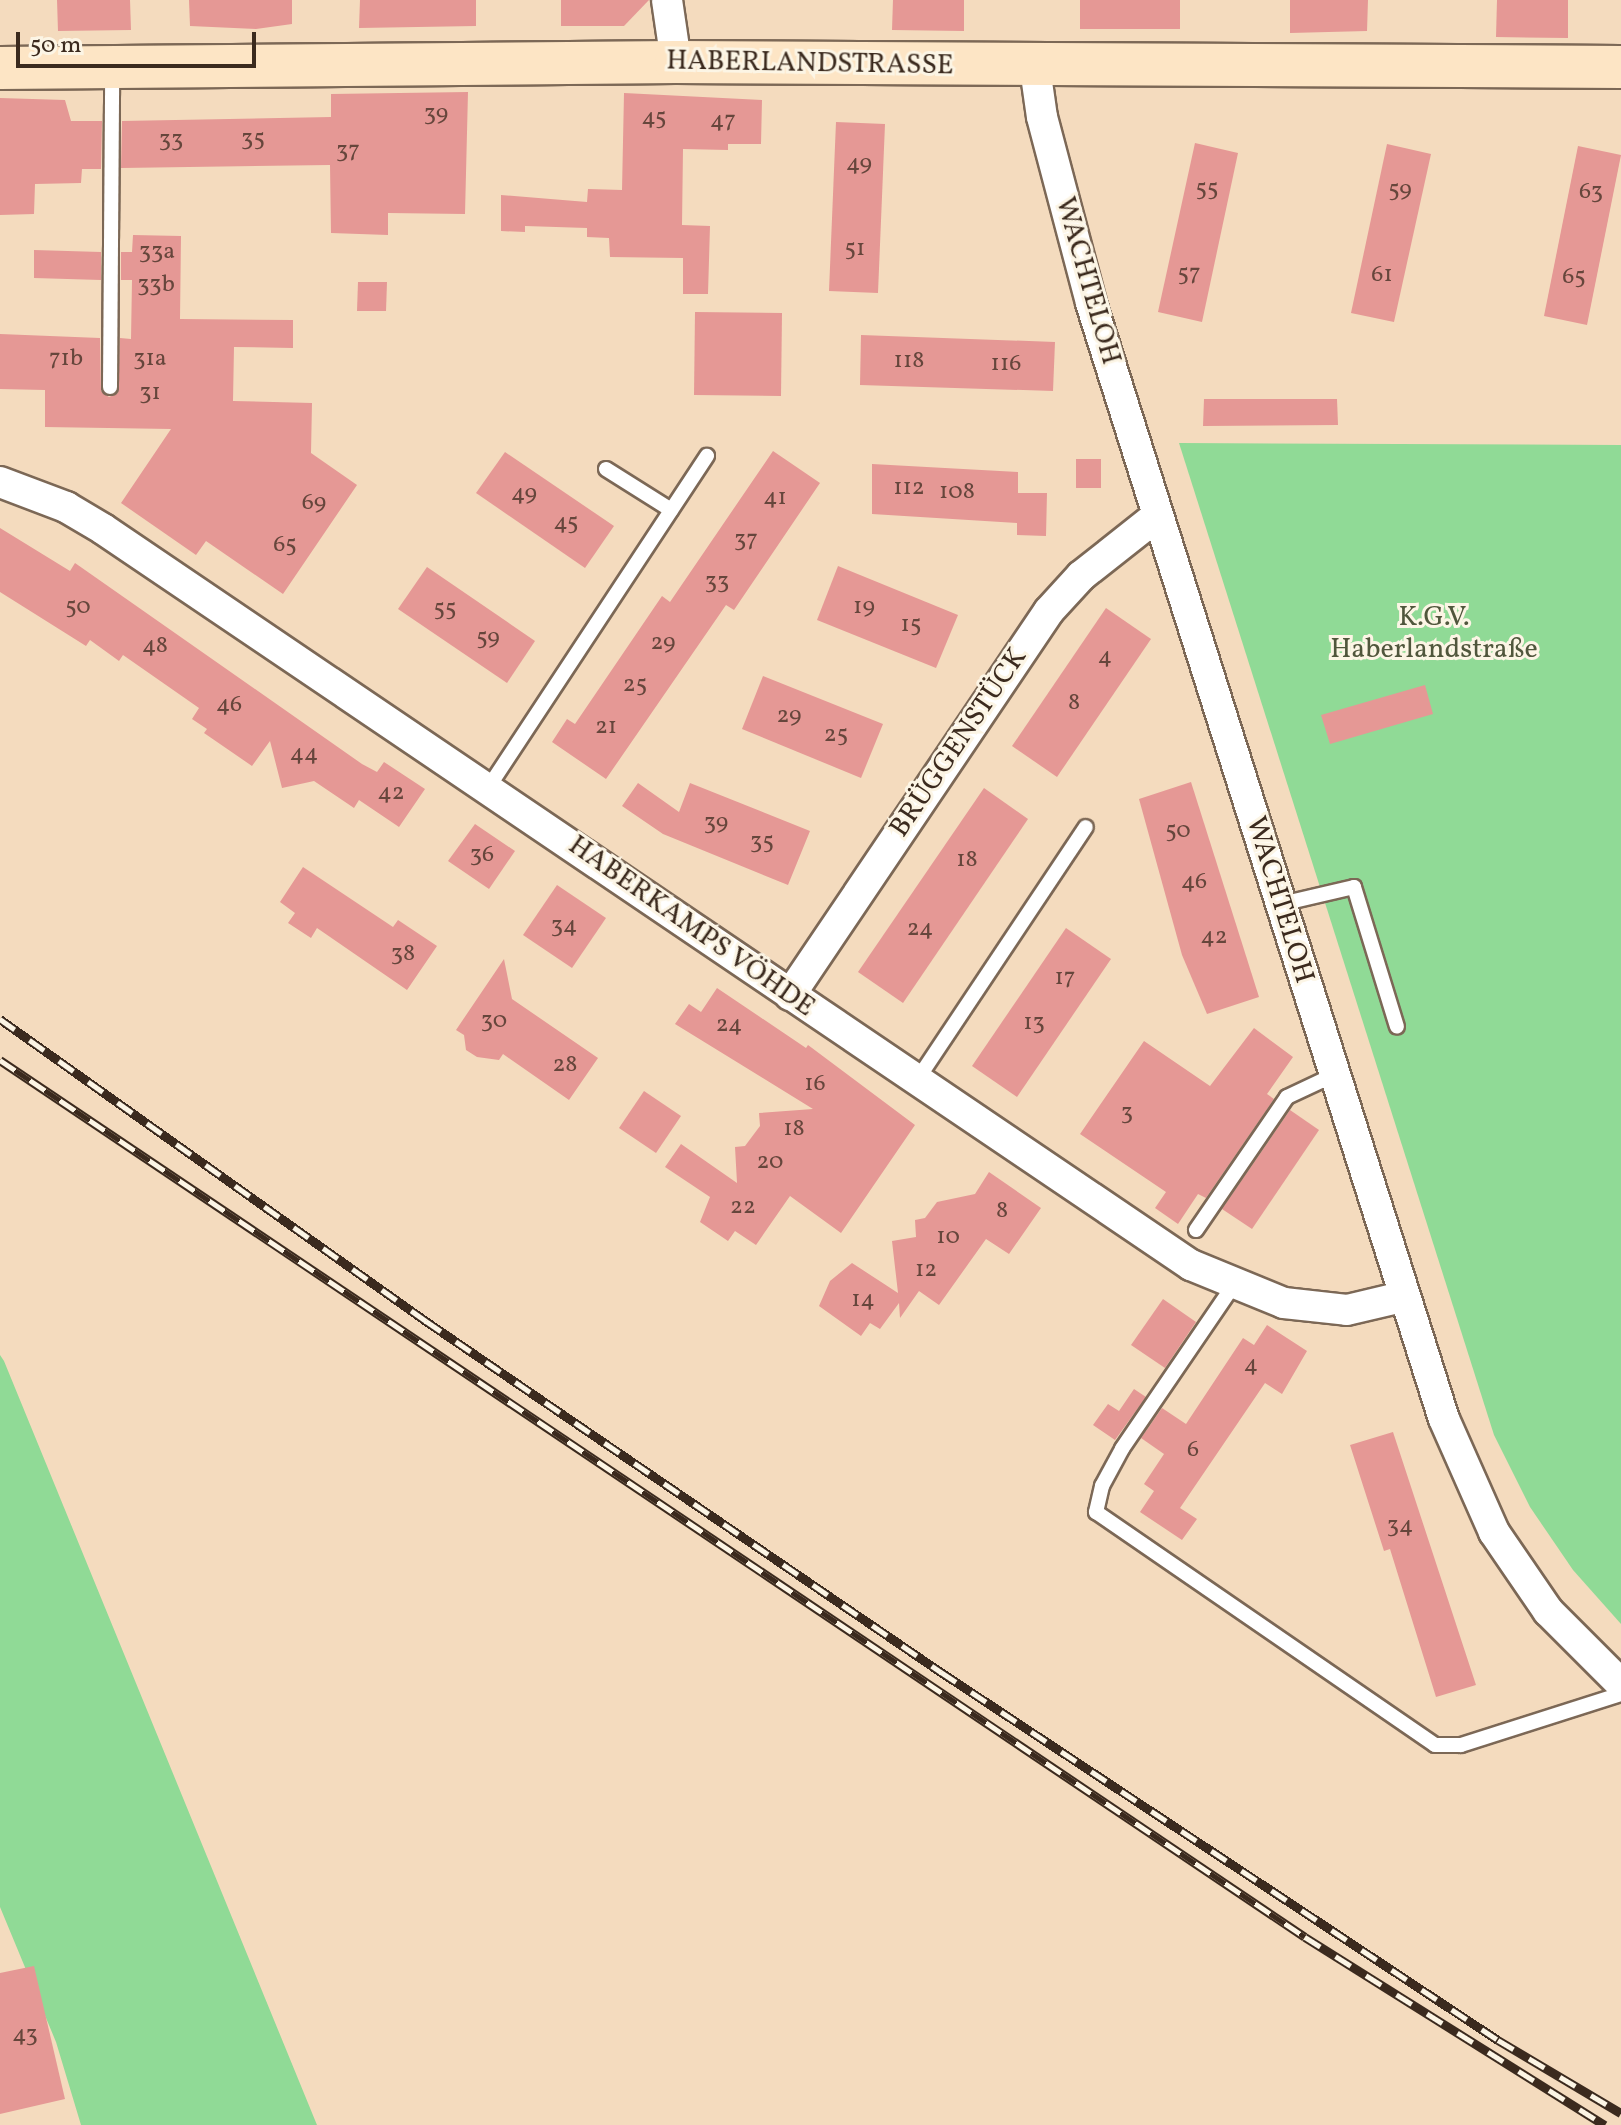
<!DOCTYPE html>
<meta charset="utf-8">
<style>
body{margin:0}
#map{position:relative;width:1621px;height:2125px;overflow:hidden;background:#f4dbbe;font-family:Vollkorn,serif}
div>[style]{position:absolute}
[style*='--x']{left:calc(var(--x)*1px);top:calc(var(--y)*1px);width:calc(var(--w)*1px);rotate:calc(var(--a)*1deg)}
.green>*{inset:0;background:#90da96}
.building>*{inset:0;background:#e59895}
.roads{filter:drop-shadow(2px 0 #7c6856) drop-shadow(-2px 0 #7c6856) drop-shadow(0 2px #7c6856) drop-shadow(0 -2px #7c6856)}
.lane>*{height:14px;margin:-7px;padding:0 7px;transform-origin:7px;border-radius:7px;background:#fff}
.street>*{height:30px;margin:-15px;padding:0 15px;transform-origin:15px;border-radius:15px;background:#fff}
.secondary>*{height:42px;margin:-21px;padding:0 21px;transform-origin:21px;border-radius:21px;background:#fde5c5}
.rail>*{height:9px;margin-top:-4.5px;transform-origin:0;background:repeating-linear-gradient(90deg,#fcf5e5 0 18px,#3b2a1e 0 36px);box-sizing:border-box;border-block:2px solid #3b2a1e}
span{translate:-50% -50%;white-space:nowrap;text-align:center;line-height:1.15;-webkit-text-stroke:6px #fcf5e5;paint-order:stroke}
.number-label{font-size:24px;color:#66463c}
.number-label span{-webkit-text-stroke-width:0}
.street-label{font-size:28px;color:#3b2a1e}
.park-label{font-size:28px;color:#50563c}
.scale{position:absolute;left:16px;top:32px;width:240px;height:36px;box-sizing:border-box;border:4px solid #3b2a1e;border-top:0;padding-left:10px;font-size:24px;line-height:28px;white-space:nowrap;color:#3b2a1e;-webkit-text-stroke:6px #fcf5e5;paint-order:stroke}
</style>
<div id="map">
<div class="green">
<i style="clip-path:polygon(1179px 443px,1621px 445px,1621px 1624px,1573px 1570px,1530px 1507px,1494px 1435px)"></i>
<i style="clip-path:polygon(0 1355px,4px 1361px,317px 2125px,81px 2125px,56px 2042px,0 1907px)"></i>
</div>
<div class="building">
<i style="clip-path:polygon(57px 0,130px 0,131px 30px,58px 31px)"></i>
<i style="clip-path:polygon(189px 0,292px 0,292px 24px,256px 29px,190px 26px)"></i>
<i style="clip-path:polygon(360px 0,476px 0,476px 26px,359px 28px)"></i>
<i style="clip-path:polygon(561px 0,649px 0,624px 26px,561px 26px)"></i>
<i style="clip-path:polygon(893px 0,964px 0,964px 31px,892px 30px)"></i>
<i style="clip-path:polygon(1080px 0,1180px 0,1180px 29px,1080px 29px)"></i>
<i style="clip-path:polygon(1290px 0,1368px 0,1367px 31px,1290px 33px)"></i>
<i style="clip-path:polygon(1497px 0,1568px 0,1568px 38px,1496px 37px)"></i>
<i style="clip-path:polygon(468px 92px,465px 214px,388px 213px,388px 235px,331px 233px,330px 165px,121px 168px,122px 121px,331px 117px,331px 94px)"></i>
<i style="clip-path:polygon(624px 93px,762px 100px,761px 144px,728px 144px,728px 150px,683px 149px,682px 225px,710px 226px,708px 294px,683px 294px,683px 258px,610px 257px,609px 238px,587px 237px,587px 228px,525px 226px,525px 232px,501px 231px,501px 195px,587px 202px,588px 189px,622px 190px)"></i>
<i style="clip-path:polygon(0 98px,65px 100px,71px 121px,102px 121px,101px 169px,82px 169px,81px 183px,35px 184px,34px 214px,0 215px)"></i>
<i style="clip-path:polygon(836px 122px,885px 124px,878px 293px,829px 291px)"></i>
<i style="clip-path:polygon(1195px 143px,1238px 153px,1202px 322px,1158px 312px)"></i>
<i style="clip-path:polygon(1387px 144px,1431px 154px,1394px 322px,1351px 313px)"></i>
<i style="clip-path:polygon(1578px 146px,1621px 155px,1587px 325px,1544px 316px)"></i>
<i style="clip-path:polygon(133px 235px,181px 236px,180px 319px,293px 320px,293px 348px,234px 347px,233px 401px,312px 403px,311px 453px,357px 485px,283px 594px,206px 541px,196px 555px,121px 503px,171px 429px,45px 427px,45px 390px,0 389px,0 334px,100px 338px,101px 391px,109px 397px,118px 393px,120px 338px,131px 339px,132px 280px,121px 280px,121px 252px,132px 252px)"></i>
<i style="clip-path:polygon(34px 250px,101px 252px,101px 280px,34px 278px)"></i>
<i style="clip-path:polygon(358px 282px,387px 282px,386px 311px,357px 311px)"></i>
<i style="clip-path:polygon(695px 312px,782px 313px,781px 396px,694px 395px)"></i>
<i style="clip-path:polygon(861px 335px,1055px 342px,1053px 391px,860px 385px)"></i>
<i style="clip-path:polygon(1204px 399px,1337px 399px,1338px 425px,1203px 426px)"></i>
<i style="clip-path:polygon(773px 451px,820px 483px,734px 610px,726px 605px,606px 779px,552px 742px,567px 719px,575px 724px,662px 596px,670px 602px)"></i>
<i style="clip-path:polygon(505px 452px,614px 526px,585px 568px,476px 493px)"></i>
<i style="clip-path:polygon(1076px 459px,1101px 459px,1101px 488px,1076px 488px)"></i>
<i style="clip-path:polygon(872px 464px,1018px 472px,1018px 493px,1047px 493px,1046px 536px,1017px 535px,1017px 523px,872px 514px)"></i>
<i style="clip-path:polygon(0 528px,70px 571px,75px 563px,362px 764px,377px 772px,384px 762px,425px 789px,399px 827px,359px 800px,354px 808px,314px 781px,282px 788px,270px 741px,252px 766px,204px 733px,207px 729px,192px 719px,199px 708px,123px 655px,119px 661px,90px 640px,86px 646px,0 592px)"></i>
<i style="clip-path:polygon(838px 566px,958px 615px,936px 668px,817px 620px)"></i>
<i style="clip-path:polygon(427px 567px,535px 641px,507px 683px,398px 609px)"></i>
<i style="clip-path:polygon(1106px 608px,1151px 639px,1057px 777px,1012px 746px)"></i>
<i style="clip-path:polygon(763px 676px,883px 724px,861px 778px,742px 729px)"></i>
<i style="clip-path:polygon(1425px 685px,1433px 714px,1330px 744px,1321px 715px)"></i>
<i style="clip-path:polygon(1191px 782px,1259px 997px,1207px 1014px,1182px 955px,1139px 799px)"></i>
<i style="clip-path:polygon(638px 783px,679px 812px,690px 783px,810px 831px,788px 885px,663px 834px,622px 806px)"></i>
<i style="clip-path:polygon(984px 788px,1028px 819px,903px 1003px,858px 972px)"></i>
<i style="clip-path:polygon(475px 824px,515px 851px,489px 889px,448px 861px)"></i>
<i style="clip-path:polygon(303px 867px,393px 927px,398px 920px,437px 946px,407px 990px,317px 928px,311px 938px,288px 923px,295px 913px,280px 902px)"></i>
<i style="clip-path:polygon(557px 885px,606px 918px,572px 968px,523px 935px)"></i>
<i style="clip-path:polygon(1066px 928px,1111px 959px,1017px 1097px,972px 1066px)"></i>
<i style="clip-path:polygon(504px 959px,512px 999px,598px 1058px,569px 1100px,503px 1054px,499px 1060px,477px 1057px,466px 1050px,464px 1035px,456px 1030px)"></i>
<i style="clip-path:polygon(717px 988px,806px 1048px,808px 1045px,915px 1125px,841px 1233px,790px 1196px,756px 1245px,735px 1231px,728px 1241px,700px 1222px,710px 1197px,665px 1167px,681px 1144px,737px 1183px,735px 1147px,745px 1146px,760px 1126px,759px 1113px,813px 1109px,675px 1024px,689px 1004px,701px 1012px)"></i>
<i style="clip-path:polygon(1254px 1028px,1293px 1057px,1267px 1094px,1274px 1099px,1206px 1198px,1198px 1194px,1178px 1224px,1155px 1208px,1166px 1192px,1080px 1134px,1144px 1041px,1210px 1086px)"></i>
<i style="clip-path:polygon(644px 1091px,681px 1116px,656px 1153px,619px 1128px)"></i>
<i style="clip-path:polygon(1290px 1110px,1319px 1130px,1252px 1229px,1222px 1209px)"></i>
<i style="clip-path:polygon(989px 1172px,1041px 1208px,1009px 1254px,986px 1239px,939px 1305px,919px 1291px,900px 1318px,899px 1303px,880px 1329px,870px 1323px,861px 1336px,819px 1306px,830px 1281px,852px 1263px,898px 1293px,892px 1241px,916px 1237px,915px 1220px,925px 1218px,937px 1202px,975px 1194px)"></i>
<i style="clip-path:polygon(1163px 1299px,1196px 1322px,1165px 1368px,1131px 1345px)"></i>
<i style="clip-path:polygon(1267px 1325px,1307px 1351px,1282px 1394px,1265px 1383px,1180px 1508px,1197px 1519px,1182px 1540px,1140px 1512px,1154px 1491px,1144px 1484px,1164px 1454px,1141px 1438px,1162px 1408px,1186px 1424px,1243px 1338px,1254px 1345px)"></i>
<i style="clip-path:polygon(1134px 1389px,1146px 1397px,1115px 1440px,1093px 1425px,1108px 1404px,1119px 1411px)"></i>
<i style="clip-path:polygon(1393px 1432px,1476px 1685px,1436px 1697px,1390px 1549px,1384px 1551px,1350px 1445px)"></i>
<i style="clip-path:polygon(34px 1966px,65px 2099px,0 2114px,0 1973px)"></i>
</div>
<div class="roads">
<div class="lane">
<i style="--x:110;--y:387;--w:316;--a:-89.6"></i>
<i style="--x:606;--y:469;--w:77;--a:32.2"></i>
<i style="--x:488;--y:788;--w:398;--a:-56.6"></i>
<i style="--x:1281;--y:904;--w:75;--a:-13.1"></i>
<i style="--x:1354;--y:887;--w:146;--a:72.9"></i>
<i style="--x:917;--y:1080;--w:304;--a:-56.3"></i>
<i style="--x:1196;--y:1230;--w:161;--a:-55.6"></i>
<i style="--x:1287;--y:1097;--w:52;--a:-25.1"></i>
<i style="--x:1233;--y:1286;--w:197;--a:124.3"></i>
<i style="--x:1122;--y:1449;--w:42;--a:118.4"></i>
<i style="--x:1102;--y:1486;--w:27;--a:103"></i>
<i style="--x:1096;--y:1512;--w:411;--a:34.5"></i>
<i style="--x:1435;--y:1745;--w:26;--a:0"></i>
<i style="--x:1461;--y:1745;--w:168;--a:-17.7"></i>
</div>
<div class="street">
<i style="--x:667;--y:0;--w:63;--a:81.7"></i>
<i style="--x:1035;--y:68;--w:49;--a:81.9"></i>
<i style="--x:1042;--y:117;--w:192;--a:75.2"></i>
<i style="--x:1091;--y:303;--w:1170;--a:72.45"></i>
<i style="--x:1444;--y:1419;--w:124;--a:66.1"></i>
<i style="--x:1494;--y:1532;--w:96;--a:55.6"></i>
<i style="--x:1548;--y:1611;--w:103;--a:45"></i>
<i style="--x:0;--y:482;--w:71;--a:20.7"></i>
<i style="--x:66;--y:507;--w:43;--a:30.7"></i>
<i style="--x:103;--y:529;--w:1314;--a:34.08"></i>
<i style="--x:1191;--y:1265;--w:100;--a:22.2"></i>
<i style="--x:1284;--y:1303;--w:63;--a:6.3"></i>
<i style="--x:1347;--y:1310;--w:57;--a:-13.3"></i>
<i style="--x:790;--y:995;--w:463;--a:-56"></i>
<i style="--x:1049;--y:611;--w:47;--a:-47.6"></i>
<i style="--x:1081;--y:576;--w:97;--a:-38.3"></i>
</div>
<div class="secondary">
<i style="--x:0;--y:68;--w:676;--a:-0.51"></i>
<i style="--x:676;--y:62;--w:945;--a:0.3"></i>
</div>
</div>
<div class="rail">
<i style="--x:0;--y:1019;--w:522;--a:35.33"></i>
<i style="--x:426;--y:1321;--w:623;--a:34.28"></i>
<i style="--x:941;--y:1672;--w:668;--a:33.45"></i>
<i style="--x:1498;--y:2040;--w:143;--a:30.7"></i>
<i style="--x:0;--y:1060;--w:1572;--a:33.9"></i>
<i style="--x:1305;--y:1937;--w:354;--a:32.1"></i>
</div>
<div class="number-label">
<span style="left:436px;top:115px">39</span>
<span style="left:654px;top:119px">45</span>
<span style="left:723px;top:122px">47</span>
<span style="left:253px;top:140px">35</span>
<span style="left:171px;top:141px">33</span>
<span style="left:348px;top:152px">37</span>
<span style="left:859px;top:165px">49</span>
<span style="left:1207px;top:190px">55</span>
<span style="left:1400px;top:191px">59</span>
<span style="left:1591px;top:193px">63</span>
<span style="left:855px;top:250px">51</span>
<span style="left:157px;top:253px">33a</span>
<span style="left:1189px;top:275px">57</span>
<span style="left:1382px;top:276px">61</span>
<span style="left:1574px;top:278px">65</span>
<span style="left:156px;top:286px">33b</span>
<span style="left:66px;top:360px">71b</span>
<span style="left:150px;top:360px">31a</span>
<span style="left:909px;top:362px">118</span>
<span style="left:1006px;top:365px">116</span>
<span style="left:150px;top:394px">31</span>
<span style="left:909px;top:489px">112</span>
<span style="left:957px;top:493px">108</span>
<span style="left:524px;top:495px">49</span>
<span style="left:775px;top:499px">41</span>
<span style="left:314px;top:504px">69</span>
<span style="left:566px;top:524px">45</span>
<span style="left:746px;top:541px">37</span>
<span style="left:285px;top:546px">65</span>
<span style="left:717px;top:583px">33</span>
<span style="left:78px;top:608px">50</span>
<span style="left:864px;top:608px">19</span>
<span style="left:445px;top:610px">55</span>
<span style="left:911px;top:626px">15</span>
<span style="left:488px;top:639px">59</span>
<span style="left:663px;top:644px">29</span>
<span style="left:155px;top:647px">48</span>
<span style="left:1105px;top:658px">4</span>
<span style="left:635px;top:686px">25</span>
<span style="left:1074px;top:704px">8</span>
<span style="left:229px;top:706px">46</span>
<span style="left:789px;top:717px">29</span>
<span style="left:606px;top:728px">21</span>
<span style="left:836px;top:736px">25</span>
<span style="left:304px;top:755px">44</span>
<span style="left:391px;top:794px">42</span>
<span style="left:716px;top:824px">39</span>
<span style="left:1178px;top:832px">50</span>
<span style="left:762px;top:843px">35</span>
<span style="left:482px;top:856px">36</span>
<span style="left:967px;top:861px">18</span>
<span style="left:1194px;top:883px">46</span>
<span style="left:564px;top:927px">34</span>
<span style="left:920px;top:930px">24</span>
<span style="left:1214px;top:938px">42</span>
<span style="left:403px;top:955px">38</span>
<span style="left:1065px;top:979px">17</span>
<span style="left:494px;top:1022px">30</span>
<span style="left:1034px;top:1024px">13</span>
<span style="left:729px;top:1026px">24</span>
<span style="left:565px;top:1066px">28</span>
<span style="left:815px;top:1085px">16</span>
<span style="left:1127px;top:1114px">3</span>
<span style="left:794px;top:1130px">18</span>
<span style="left:770px;top:1163px">20</span>
<span style="left:743px;top:1208px">22</span>
<span style="left:1002px;top:1212px">8</span>
<span style="left:948px;top:1238px">10</span>
<span style="left:926px;top:1271px">12</span>
<span style="left:863px;top:1301px">14</span>
<span style="left:1251px;top:1366px">4</span>
<span style="left:1193px;top:1451px">6</span>
<span style="left:1400px;top:1527px">34</span>
<span style="left:25px;top:2036px">43</span>
</div>
<div class="street-label">
<span style="left:810px;top:64px;rotate:1deg">HABERLANDSTRASSE</span>
<span style="left:1087px;top:281px;rotate:74deg">WACHTELOH</span>
<span style="left:959px;top:743px;rotate:-56deg">BRÜGGENSTÜCK</span>
<span style="left:1279px;top:900px;rotate:73deg">WACHTELOH</span>
<span style="left:691px;top:927px;rotate:35deg">HABERKAMPS VÖHDE</span>
</div>
<div class="park-label">
<span style="left:1434px;top:634px">K.G.V.<br>Haberlandstraße</span>
</div>
<div class="scale">50 m</div>
</div>
